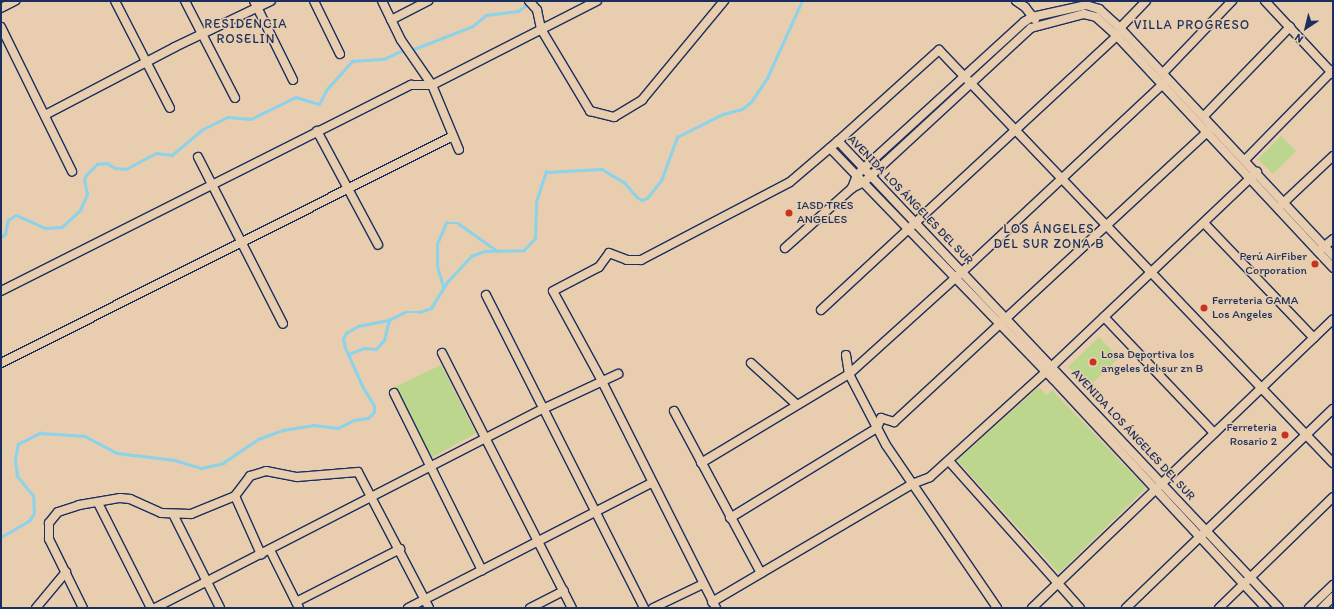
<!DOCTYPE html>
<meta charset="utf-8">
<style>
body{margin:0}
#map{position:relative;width:1334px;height:609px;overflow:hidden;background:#e8cdaf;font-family:Itim,sans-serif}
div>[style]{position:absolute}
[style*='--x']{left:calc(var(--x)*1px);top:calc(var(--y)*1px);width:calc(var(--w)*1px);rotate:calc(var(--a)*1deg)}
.green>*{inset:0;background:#bdd68d}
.stream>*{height:2.5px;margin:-1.25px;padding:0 1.25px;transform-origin:1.25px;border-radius:1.25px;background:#8ad3eb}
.roads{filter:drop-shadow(1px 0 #1b2f5e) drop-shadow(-1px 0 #1b2f5e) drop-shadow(0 1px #1b2f5e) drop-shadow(0 -1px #1b2f5e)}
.minor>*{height:8px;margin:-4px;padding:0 4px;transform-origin:4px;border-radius:4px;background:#e8cdaf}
.dots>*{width:11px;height:11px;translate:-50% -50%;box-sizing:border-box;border:2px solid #e8cdaf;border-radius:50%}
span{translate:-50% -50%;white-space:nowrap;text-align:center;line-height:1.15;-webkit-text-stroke:3px #e8cdaf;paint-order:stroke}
.street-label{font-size:12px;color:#1b2f5e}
.poi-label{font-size:12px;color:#1b2f5e}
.left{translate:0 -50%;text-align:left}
.right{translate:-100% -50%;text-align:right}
.neighbourhood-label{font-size:13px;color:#1b2f5e;letter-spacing:1px}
.frame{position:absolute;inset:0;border:2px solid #1b2f5e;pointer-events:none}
.north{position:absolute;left:1286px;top:8px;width:40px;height:40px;-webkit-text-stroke:3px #e8cdaf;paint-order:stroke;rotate:215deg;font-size:11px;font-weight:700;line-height:16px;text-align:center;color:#1b2f5e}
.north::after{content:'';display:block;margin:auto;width:14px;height:18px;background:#1b2f5e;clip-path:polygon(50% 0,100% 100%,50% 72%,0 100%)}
</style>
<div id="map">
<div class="green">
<i style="clip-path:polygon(959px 86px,961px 88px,876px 166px,875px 164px)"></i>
<i style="clip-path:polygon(1281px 136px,1296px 151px,1273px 174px,1258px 159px)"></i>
<i style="clip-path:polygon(1099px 337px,1119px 358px,1088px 387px,1068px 367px)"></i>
<i style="clip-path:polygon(441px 365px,476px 433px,431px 458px,395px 387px)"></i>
<i style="clip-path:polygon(1039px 387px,1046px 395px,1052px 390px,1146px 488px,1059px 573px,957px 460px)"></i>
</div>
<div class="stream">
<i style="--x:1;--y:237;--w:5;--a:-37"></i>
<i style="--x:5;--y:234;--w:14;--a:-78"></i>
<i style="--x:8;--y:220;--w:9;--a:-32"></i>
<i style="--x:16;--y:215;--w:32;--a:24"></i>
<i style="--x:45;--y:228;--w:17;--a:-3"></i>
<i style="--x:62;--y:227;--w:25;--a:-43"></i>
<i style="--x:80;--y:210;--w:17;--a:-66"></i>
<i style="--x:87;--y:194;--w:14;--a:-102"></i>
<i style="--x:84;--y:180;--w:5;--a:-68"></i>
<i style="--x:86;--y:175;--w:16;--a:-45"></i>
<i style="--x:97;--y:164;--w:10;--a:-6"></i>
<i style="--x:107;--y:163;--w:9;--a:32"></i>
<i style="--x:115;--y:168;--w:11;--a:5"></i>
<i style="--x:126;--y:169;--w:34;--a:-28"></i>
<i style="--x:156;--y:153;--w:16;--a:7"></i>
<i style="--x:172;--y:155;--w:40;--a:-40"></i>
<i style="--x:203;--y:129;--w:28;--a:-26"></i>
<i style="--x:228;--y:117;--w:23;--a:5"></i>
<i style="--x:251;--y:119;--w:50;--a:-26.1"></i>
<i style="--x:296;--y:97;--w:24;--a:17"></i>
<i style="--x:319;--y:104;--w:17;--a:-62"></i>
<i style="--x:327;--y:89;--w:38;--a:-48"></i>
<i style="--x:352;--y:61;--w:32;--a:-4"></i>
<i style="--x:384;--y:59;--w:19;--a:-25"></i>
<i style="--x:401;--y:51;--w:13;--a:-9"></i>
<i style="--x:414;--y:49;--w:63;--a:-21.3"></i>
<i style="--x:473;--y:26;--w:17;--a:-40"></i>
<i style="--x:486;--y:15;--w:32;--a:-7"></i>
<i style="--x:518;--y:11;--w:14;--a:-36"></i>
<i style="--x:443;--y:287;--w:22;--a:-106"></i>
<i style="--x:437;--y:266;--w:22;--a:-90"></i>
<i style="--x:437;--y:244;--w:23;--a:-67"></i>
<i style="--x:446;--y:223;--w:12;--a:0"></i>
<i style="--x:458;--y:223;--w:47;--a:35.4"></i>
<i style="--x:349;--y:354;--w:16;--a:-22"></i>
<i style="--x:364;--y:348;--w:12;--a:5"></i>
<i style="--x:376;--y:349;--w:12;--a:-48"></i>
<i style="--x:384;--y:340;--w:21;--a:-76"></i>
<i style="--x:1;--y:537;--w:32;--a:-30"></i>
<i style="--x:29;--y:521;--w:9;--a:-58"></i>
<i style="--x:34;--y:513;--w:17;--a:-93"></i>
<i style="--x:33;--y:496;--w:26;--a:-129"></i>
<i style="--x:17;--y:476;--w:17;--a:-97"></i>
<i style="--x:15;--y:459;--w:15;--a:-79"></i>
<i style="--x:18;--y:444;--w:25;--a:-27"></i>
<i style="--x:40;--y:433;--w:45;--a:3.8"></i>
<i style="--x:85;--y:436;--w:36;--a:28"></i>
<i style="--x:117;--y:453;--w:58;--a:6.9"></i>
<i style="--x:175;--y:460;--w:28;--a:17"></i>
<i style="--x:202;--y:468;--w:22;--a:-13"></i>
<i style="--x:223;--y:463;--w:42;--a:-34.4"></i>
<i style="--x:258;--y:439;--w:27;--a:-20"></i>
<i style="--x:283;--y:430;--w:30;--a:-9"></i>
<i style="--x:313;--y:425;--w:25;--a:7"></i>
<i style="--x:338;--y:428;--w:18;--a:-27"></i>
<i style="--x:354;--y:420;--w:14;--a:-8"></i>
<i style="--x:368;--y:418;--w:8;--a:-45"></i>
<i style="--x:374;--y:412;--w:6;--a:-90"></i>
<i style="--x:374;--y:406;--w:21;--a:-121"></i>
<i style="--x:363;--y:388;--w:44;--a:-114.2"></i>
<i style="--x:345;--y:348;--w:9;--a:-103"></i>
<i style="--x:343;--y:339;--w:7;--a:-63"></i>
<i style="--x:346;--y:333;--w:14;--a:-30"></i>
<i style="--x:358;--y:326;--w:32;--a:-11"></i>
<i style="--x:389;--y:320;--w:18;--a:-27"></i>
<i style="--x:405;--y:312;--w:14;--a:0"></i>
<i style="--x:419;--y:312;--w:13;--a:-18"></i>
<i style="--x:431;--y:308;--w:31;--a:-58"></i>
<i style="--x:447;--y:282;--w:35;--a:-47"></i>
<i style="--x:471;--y:256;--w:15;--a:-20"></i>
<i style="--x:485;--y:251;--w:39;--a:-1"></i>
<i style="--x:524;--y:250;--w:16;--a:-47"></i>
<i style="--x:535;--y:238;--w:36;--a:-88"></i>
<i style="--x:536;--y:202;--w:32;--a:-72"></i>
<i style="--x:546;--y:172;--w:56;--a:-3.1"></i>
<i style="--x:602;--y:169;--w:26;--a:31"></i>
<i style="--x:624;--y:182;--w:20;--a:49"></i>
<i style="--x:637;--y:197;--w:6;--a:31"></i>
<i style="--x:642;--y:200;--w:5;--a:-22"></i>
<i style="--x:647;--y:198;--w:22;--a:-51"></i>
<i style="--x:661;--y:181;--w:47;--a:-70"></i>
<i style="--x:677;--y:137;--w:51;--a:-26.6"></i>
<i style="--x:723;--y:114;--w:20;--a:-15"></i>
<i style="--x:742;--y:109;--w:11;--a:-38"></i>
<i style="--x:751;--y:102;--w:29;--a:-56"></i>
<i style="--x:767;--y:78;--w:85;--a:-65.6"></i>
</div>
<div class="roads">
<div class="minor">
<i style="--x:115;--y:1;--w:120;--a:62.8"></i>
<i style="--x:185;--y:1;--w:109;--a:62.7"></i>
<i style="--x:254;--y:1;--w:88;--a:63.7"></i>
<i style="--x:314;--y:1;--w:59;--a:63.9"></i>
<i style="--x:382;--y:1;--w:43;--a:64"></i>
<i style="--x:401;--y:40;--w:55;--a:55.4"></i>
<i style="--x:432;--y:85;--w:70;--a:67.4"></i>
<i style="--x:529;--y:1;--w:12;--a:48"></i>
<i style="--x:537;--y:10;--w:19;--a:78"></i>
<i style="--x:541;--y:29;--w:96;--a:59.1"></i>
<i style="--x:590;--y:111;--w:25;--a:14"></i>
<i style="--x:614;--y:117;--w:33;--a:-31"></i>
<i style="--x:642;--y:100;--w:129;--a:-50.4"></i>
<i style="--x:1016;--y:1;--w:11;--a:34"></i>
<i style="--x:1025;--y:7;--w:16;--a:52"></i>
<i style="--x:1265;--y:1;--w:100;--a:47"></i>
<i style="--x:1;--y:8;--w:16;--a:-27"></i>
<i style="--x:391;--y:20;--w:42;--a:-27.2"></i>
<i style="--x:1;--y:27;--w:161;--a:63.8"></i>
<i style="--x:1163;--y:73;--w:100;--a:-46.2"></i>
<i style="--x:45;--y:115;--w:147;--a:-27.6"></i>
<i style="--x:175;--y:47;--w:106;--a:-25.6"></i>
<i style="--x:1204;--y:116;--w:124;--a:-46"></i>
<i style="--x:317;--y:131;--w:129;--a:61.8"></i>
<i style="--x:838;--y:141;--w:136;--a:-42"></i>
<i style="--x:939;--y:50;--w:571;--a:46.35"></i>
<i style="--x:830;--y:148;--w:322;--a:46"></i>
<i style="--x:1054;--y:380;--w:311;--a:47.1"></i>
<i style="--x:198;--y:157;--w:187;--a:63"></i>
<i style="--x:1245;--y:160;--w:126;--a:-45.6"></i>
<i style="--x:852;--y:188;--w:14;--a:-69"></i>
<i style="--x:857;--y:175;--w:10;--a:-45"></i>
<i style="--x:864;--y:168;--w:217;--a:-42.4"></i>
<i style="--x:1024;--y:22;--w:9;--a:-32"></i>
<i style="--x:1032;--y:17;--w:55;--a:-12.5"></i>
<i style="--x:1086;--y:5;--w:14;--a:17"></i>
<i style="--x:1099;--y:9;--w:28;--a:42"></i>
<i style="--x:1120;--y:28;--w:312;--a:46.9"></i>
<i style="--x:1281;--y:205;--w:71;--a:-43.3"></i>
<i style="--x:1204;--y:223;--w:159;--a:46.3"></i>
<i style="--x:785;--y:248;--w:90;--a:-41.8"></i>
<i style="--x:852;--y:188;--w:13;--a:-27"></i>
<i style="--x:864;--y:182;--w:227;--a:-42.7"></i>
<i style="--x:1031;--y:28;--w:55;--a:-14.8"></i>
<i style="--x:1084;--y:14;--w:12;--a:14"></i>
<i style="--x:1096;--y:17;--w:28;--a:42"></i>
<i style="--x:1117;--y:36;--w:317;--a:47"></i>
<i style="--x:1320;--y:250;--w:17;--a:-40"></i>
<i style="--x:1;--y:291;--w:459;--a:-26.7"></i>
<i style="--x:411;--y:85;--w:21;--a:0"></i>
<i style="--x:432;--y:85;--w:185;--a:-27"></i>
<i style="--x:486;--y:295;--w:351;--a:63.2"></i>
<i style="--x:821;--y:310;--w:403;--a:-42.8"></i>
<i style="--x:1117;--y:36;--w:9;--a:-69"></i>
<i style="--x:1120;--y:28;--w:37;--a:-46"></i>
<i style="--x:1104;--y:317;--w:160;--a:46.5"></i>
<i style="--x:442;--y:353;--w:286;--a:63"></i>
<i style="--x:846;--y:355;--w:19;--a:81"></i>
<i style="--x:849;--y:374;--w:80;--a:62.5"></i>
<i style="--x:886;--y:445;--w:197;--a:55.7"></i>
<i style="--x:1;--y:363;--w:506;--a:-26.67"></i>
<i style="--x:751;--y:363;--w:62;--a:42.4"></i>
<i style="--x:394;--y:393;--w:198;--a:63.6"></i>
<i style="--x:674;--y:411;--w:184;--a:61.8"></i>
<i style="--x:949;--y:461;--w:197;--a:48.3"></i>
<i style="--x:701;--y:463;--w:173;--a:-31"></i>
<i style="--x:849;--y:374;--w:154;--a:-42.1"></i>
<i style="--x:963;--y:271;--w:278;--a:-43.1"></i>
<i style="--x:235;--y:496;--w:64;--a:65.9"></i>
<i style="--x:98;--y:503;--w:118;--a:63.2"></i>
<i style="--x:173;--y:514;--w:105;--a:63.4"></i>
<i style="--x:730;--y:518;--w:172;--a:-31.5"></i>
<i style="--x:877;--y:428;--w:11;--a:-68"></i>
<i style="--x:881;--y:418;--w:14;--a:17"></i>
<i style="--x:894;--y:422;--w:432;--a:-42.8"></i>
<i style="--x:270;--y:550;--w:65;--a:63.4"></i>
<i style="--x:296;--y:602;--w:117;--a:-27"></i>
<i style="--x:712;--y:602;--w:232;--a:-30.5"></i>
<i style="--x:912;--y:484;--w:19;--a:-21"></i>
<i style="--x:930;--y:477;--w:156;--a:-42.2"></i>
<i style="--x:1046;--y:372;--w:291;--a:-43.5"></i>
<i style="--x:36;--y:608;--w:47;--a:-50.2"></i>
<i style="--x:83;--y:608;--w:77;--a:-116.2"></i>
<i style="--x:49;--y:539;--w:16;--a:-90"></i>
<i style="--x:49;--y:523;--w:14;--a:-51"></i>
<i style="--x:58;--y:512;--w:22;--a:-18"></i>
<i style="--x:79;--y:505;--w:42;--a:-9.7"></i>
<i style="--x:120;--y:498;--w:10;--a:6"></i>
<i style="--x:130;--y:499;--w:34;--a:24"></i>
<i style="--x:161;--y:513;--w:30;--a:2"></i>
<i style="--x:191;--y:514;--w:48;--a:-22.2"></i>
<i style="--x:235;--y:496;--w:25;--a:-53"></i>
<i style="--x:250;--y:476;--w:17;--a:-17"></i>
<i style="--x:266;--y:471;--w:32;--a:11"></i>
<i style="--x:297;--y:477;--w:61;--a:-4.7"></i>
<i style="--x:358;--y:472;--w:153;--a:62.4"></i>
<i style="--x:155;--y:608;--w:436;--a:-27.2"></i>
<i style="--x:543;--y:409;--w:83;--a:-25"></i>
<i style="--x:408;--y:608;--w:273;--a:-27.2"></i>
<i style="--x:530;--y:608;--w:38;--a:-27"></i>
<i style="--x:653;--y:608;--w:55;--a:-25.6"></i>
<i style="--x:716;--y:608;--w:254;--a:-116.7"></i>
<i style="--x:602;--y:381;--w:102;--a:-118.6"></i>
<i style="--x:553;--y:291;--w:52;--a:-27.6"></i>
<i style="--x:599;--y:267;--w:17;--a:-54"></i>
<i style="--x:609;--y:253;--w:19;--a:21"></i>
<i style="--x:627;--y:260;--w:14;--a:0"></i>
<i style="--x:641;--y:260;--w:168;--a:-27.6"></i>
<i style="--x:790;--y:182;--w:63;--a:-40.5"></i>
<i style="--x:838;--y:141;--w:642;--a:46.64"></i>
<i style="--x:1032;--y:608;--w:417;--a:-43.8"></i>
<i style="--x:1126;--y:608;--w:287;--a:-43.9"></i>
<i style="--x:1219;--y:608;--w:159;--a:-44.2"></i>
<i style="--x:1309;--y:608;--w:33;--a:-44"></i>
<i style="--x:1322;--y:608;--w:16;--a:-45"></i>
</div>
</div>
<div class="dots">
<i style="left:789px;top:213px;background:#c8321e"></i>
<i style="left:1315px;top:264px;background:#c8321e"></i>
<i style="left:1204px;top:308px;background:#c8321e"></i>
<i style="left:1093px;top:362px;background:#c8321e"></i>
<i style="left:1285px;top:435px;background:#c8321e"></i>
</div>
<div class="street-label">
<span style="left:910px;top:200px;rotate:46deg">AVENIDA LOS ÁNGELES DEL SUR</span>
<span style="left:1133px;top:435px;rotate:47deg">AVENIDA LOS ÁNGELES DEL SUR</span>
</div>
<div class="poi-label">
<span class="left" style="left:797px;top:213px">IASD TRES<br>ANGELES</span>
<span class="right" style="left:1307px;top:264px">Perú AirFiber<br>Corporation</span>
<span class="left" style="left:1212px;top:308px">Ferreteria GAMA<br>Los Angeles</span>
<span class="left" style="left:1101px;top:362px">Losa Deportiva los<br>angeles del sur zn B</span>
<span class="right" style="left:1277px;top:435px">Ferreteria<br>Rosario 2</span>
</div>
<div class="neighbourhood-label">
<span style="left:246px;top:32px">RESIDENCIA<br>ROSELIN</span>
<span style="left:1192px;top:25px">VILLA PROGRESO</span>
<span style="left:1049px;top:237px">LOS ÁNGELES<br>DEL SUR ZONA B</span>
</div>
<div class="frame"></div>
<div class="north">N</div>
</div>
